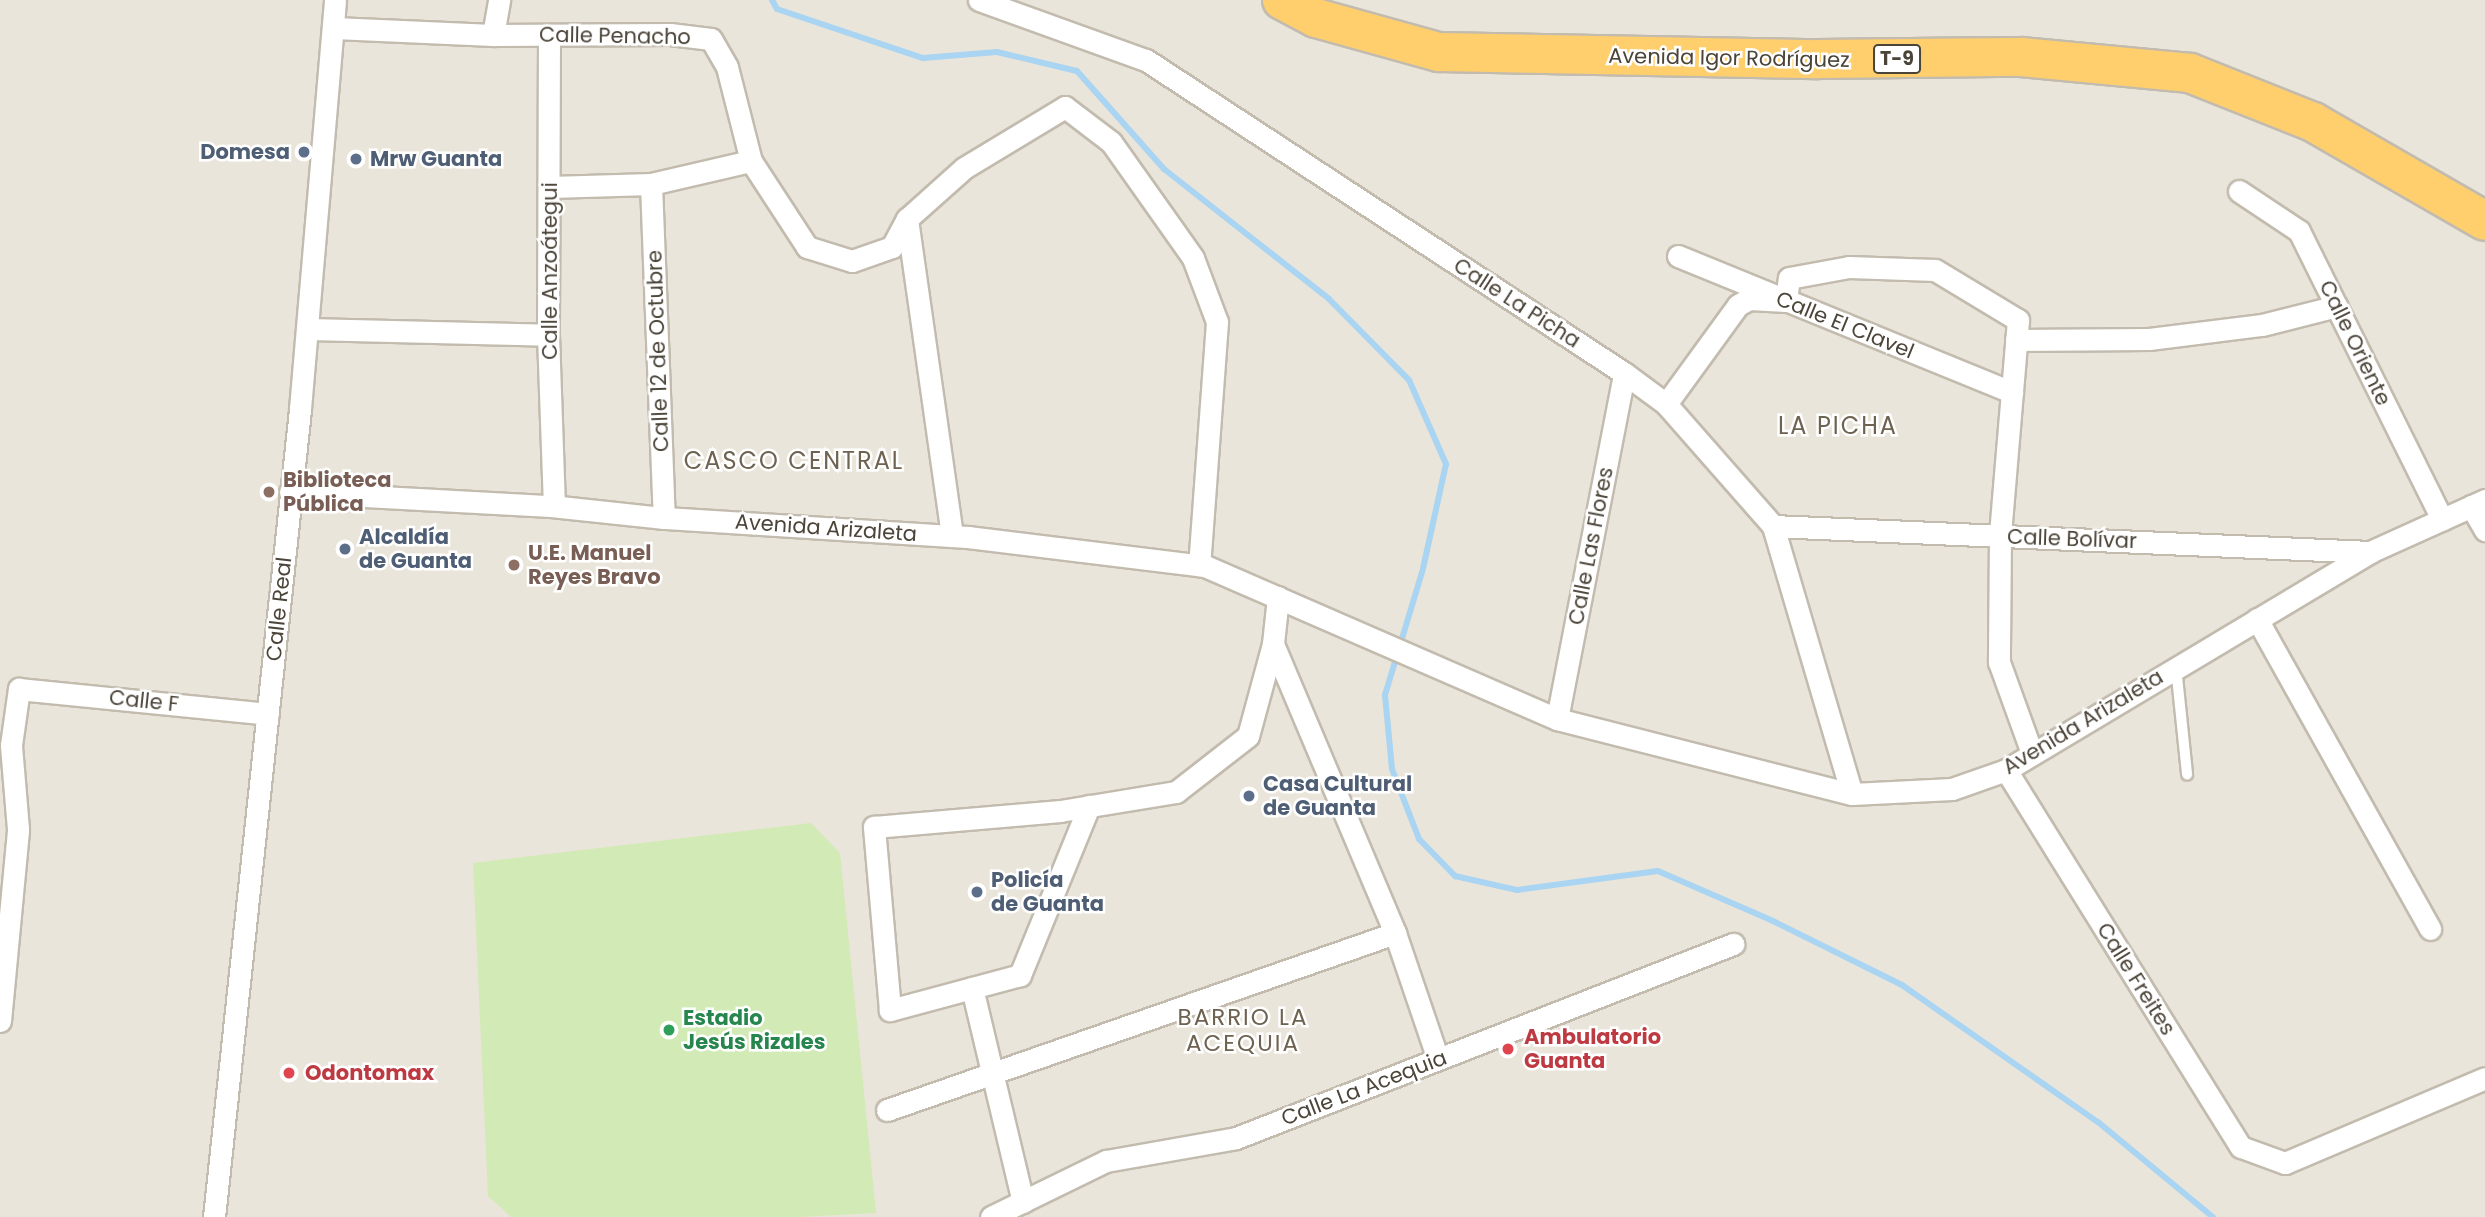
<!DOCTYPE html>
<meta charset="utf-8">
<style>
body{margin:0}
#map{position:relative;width:2485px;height:1217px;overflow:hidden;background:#f6f3ec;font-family:Poppins,sans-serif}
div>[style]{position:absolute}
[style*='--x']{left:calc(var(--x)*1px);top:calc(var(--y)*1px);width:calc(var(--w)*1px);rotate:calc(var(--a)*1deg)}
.residential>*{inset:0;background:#eae5da}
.green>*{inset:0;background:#d2eab5}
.stream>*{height:6px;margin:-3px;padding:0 3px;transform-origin:3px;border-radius:3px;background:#a9d4f2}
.roads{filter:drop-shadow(2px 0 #c2bbae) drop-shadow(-2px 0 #c2bbae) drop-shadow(0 2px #c2bbae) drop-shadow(0 -2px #c2bbae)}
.lane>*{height:10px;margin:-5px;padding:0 5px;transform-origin:5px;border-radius:5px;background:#fff}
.street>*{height:21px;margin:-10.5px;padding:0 10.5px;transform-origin:10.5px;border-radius:10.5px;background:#fff}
.highway>*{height:38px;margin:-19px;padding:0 19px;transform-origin:19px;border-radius:19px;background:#ffcf6e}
.dots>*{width:19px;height:19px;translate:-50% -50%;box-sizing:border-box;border:4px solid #fff;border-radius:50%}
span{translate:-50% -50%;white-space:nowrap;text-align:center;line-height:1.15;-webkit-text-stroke:5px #fff;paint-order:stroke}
.shield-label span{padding:2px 5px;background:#fff;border:2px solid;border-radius:5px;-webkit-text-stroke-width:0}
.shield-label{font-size:19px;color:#4b4439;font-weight:700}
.street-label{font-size:21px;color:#4b4439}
.service-label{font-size:21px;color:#4e5e75;font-weight:700}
.right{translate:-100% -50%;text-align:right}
.left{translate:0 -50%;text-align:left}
.education-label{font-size:21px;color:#785e54;font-weight:700}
.leisure-label{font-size:21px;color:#27864d;font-weight:700}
.health-label{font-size:21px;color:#be3a42;font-weight:700}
.neighbourhood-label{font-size:23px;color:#6e6250;letter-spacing:2px}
.quarter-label{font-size:24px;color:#6e6250;letter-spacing:2px}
</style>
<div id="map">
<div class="residential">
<i style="clip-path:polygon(0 0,2485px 0,2485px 1217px,0 1217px)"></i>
</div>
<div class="green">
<i style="clip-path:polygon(811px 823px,840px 853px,876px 1213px,801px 1217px,511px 1217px,488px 1196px,473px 863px)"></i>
</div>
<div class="stream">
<i style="--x:772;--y:0;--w:10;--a:61"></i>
<i style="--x:777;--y:9;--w:154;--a:18.6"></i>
<i style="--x:923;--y:58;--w:74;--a:-4.6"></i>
<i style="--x:997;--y:52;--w:82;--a:13.4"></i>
<i style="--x:1077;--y:71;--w:131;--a:48.4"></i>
<i style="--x:1164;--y:169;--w:210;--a:38.2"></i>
<i style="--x:1329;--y:299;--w:114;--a:45.4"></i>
<i style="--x:1409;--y:380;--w:92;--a:66.2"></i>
<i style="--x:1446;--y:464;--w:107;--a:102.4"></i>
<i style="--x:1423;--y:569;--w:132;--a:106.8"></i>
<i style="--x:1385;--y:695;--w:74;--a:84.6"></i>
<i style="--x:1392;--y:769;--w:75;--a:68.9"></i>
<i style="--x:1419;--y:839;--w:52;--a:45.8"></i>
<i style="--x:1455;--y:876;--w:64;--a:12.7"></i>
<i style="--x:1517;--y:890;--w:142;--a:-7.7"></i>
<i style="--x:1658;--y:871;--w:125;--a:23.5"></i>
<i style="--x:1773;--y:921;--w:144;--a:26.4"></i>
<i style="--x:1902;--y:985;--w:239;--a:35"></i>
<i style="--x:2098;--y:1122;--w:149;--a:39.6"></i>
</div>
<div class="roads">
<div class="lane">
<i style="--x:2176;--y:667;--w:108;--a:84.1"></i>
</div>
<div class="street">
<i style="--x:979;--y:0;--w:177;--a:19.8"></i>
<i style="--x:1146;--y:60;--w:571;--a:33.22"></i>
<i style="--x:1624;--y:373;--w:52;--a:36.4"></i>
<i style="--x:1666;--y:404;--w:162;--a:48.7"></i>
<i style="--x:1773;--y:526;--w:279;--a:73.6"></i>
<i style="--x:334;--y:28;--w:159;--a:2.5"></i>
<i style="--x:493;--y:35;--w:177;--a:-0.3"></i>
<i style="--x:670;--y:34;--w:41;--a:7"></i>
<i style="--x:711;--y:39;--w:32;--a:60"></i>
<i style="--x:727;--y:67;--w:97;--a:75.7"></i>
<i style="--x:751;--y:161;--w:103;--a:56.9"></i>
<i style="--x:807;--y:247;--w:47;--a:17.3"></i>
<i style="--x:852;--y:261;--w:42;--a:-19.3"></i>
<i style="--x:892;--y:247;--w:32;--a:-62"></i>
<i style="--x:907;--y:219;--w:76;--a:-41.8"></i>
<i style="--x:964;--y:168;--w:118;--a:-31.1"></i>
<i style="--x:1065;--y:107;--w:58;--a:37.3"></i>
<i style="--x:1111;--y:142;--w:142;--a:54.7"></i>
<i style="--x:1193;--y:258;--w:68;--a:69.4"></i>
<i style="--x:1217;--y:322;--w:244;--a:94.2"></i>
<i style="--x:493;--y:35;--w:36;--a:-80"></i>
<i style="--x:549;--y:36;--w:299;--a:90.2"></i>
<i style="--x:548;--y:335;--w:171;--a:88"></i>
<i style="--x:651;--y:184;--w:334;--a:87.8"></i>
<i style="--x:550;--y:187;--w:101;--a:-1.7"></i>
<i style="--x:651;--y:184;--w:103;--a:-13"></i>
<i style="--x:2239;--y:191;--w:72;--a:33.7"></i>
<i style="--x:2299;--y:231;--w:322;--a:63.6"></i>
<i style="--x:907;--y:219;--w:320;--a:81.9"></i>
<i style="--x:1678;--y:256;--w:361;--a:22.2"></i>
<i style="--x:308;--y:329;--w:240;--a:1.4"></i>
<i style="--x:2016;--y:340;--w:133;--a:-0.4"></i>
<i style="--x:2149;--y:339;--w:114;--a:-7.1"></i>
<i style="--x:2262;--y:325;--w:77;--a:-14.2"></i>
<i style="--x:1666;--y:404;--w:122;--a:-54"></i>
<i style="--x:1738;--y:305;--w:13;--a:-29"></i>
<i style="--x:1749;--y:299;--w:37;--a:3"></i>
<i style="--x:1786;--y:301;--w:23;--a:-83"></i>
<i style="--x:1789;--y:278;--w:61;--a:-10.4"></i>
<i style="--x:1849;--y:267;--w:86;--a:2"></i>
<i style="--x:1935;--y:270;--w:97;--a:31.1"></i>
<i style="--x:2018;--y:320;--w:217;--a:94.8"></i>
<i style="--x:2000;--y:536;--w:126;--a:90.5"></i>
<i style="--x:1999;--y:662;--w:97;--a:70.1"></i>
<i style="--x:290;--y:492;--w:261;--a:3.1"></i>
<i style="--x:551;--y:506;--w:114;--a:6.1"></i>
<i style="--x:664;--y:518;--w:305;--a:3.6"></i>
<i style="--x:968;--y:537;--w:239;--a:7"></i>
<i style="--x:1205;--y:566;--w:384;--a:23.5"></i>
<i style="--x:1557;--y:719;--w:304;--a:14.3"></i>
<i style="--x:1852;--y:794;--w:100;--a:-2.9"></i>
<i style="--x:1952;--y:789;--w:57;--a:-19.4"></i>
<i style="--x:2006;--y:770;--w:424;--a:-30.9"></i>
<i style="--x:2370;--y:552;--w:126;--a:-24.3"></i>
<i style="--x:2471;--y:506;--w:28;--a:60"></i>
<i style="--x:1773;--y:526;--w:598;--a:2.49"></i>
<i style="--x:1278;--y:597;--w:47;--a:96.1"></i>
<i style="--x:1273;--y:644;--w:314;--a:67.1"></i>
<i style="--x:1395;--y:933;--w:133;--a:71.2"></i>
<i style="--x:2257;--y:619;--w:355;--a:60.8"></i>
<i style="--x:1557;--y:719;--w:352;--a:-79"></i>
<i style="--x:2006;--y:770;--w:444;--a:58.1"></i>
<i style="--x:2241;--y:1147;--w:47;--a:20"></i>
<i style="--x:2285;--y:1163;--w:217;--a:-23"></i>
<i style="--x:1089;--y:806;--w:183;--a:112.2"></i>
<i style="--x:1020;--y:975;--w:135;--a:164.9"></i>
<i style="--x:890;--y:1010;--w:184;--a:-95"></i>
<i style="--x:874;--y:827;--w:187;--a:-4.9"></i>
<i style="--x:1060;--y:811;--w:118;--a:-9.3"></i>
<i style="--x:1176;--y:792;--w:91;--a:-37.9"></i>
<i style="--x:1248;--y:736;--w:95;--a:-74.8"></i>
<i style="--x:972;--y:988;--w:220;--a:76.6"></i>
<i style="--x:0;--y:1021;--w:193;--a:-84.6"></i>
<i style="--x:18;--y:829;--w:84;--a:-94.8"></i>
<i style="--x:11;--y:745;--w:57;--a:-81.9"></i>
<i style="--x:19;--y:689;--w:250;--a:5.7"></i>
<i style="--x:887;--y:1110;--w:538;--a:-19.21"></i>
<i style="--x:214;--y:1217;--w:813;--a:-83.92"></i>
<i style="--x:300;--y:409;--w:410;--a:-85.1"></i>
<i style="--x:991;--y:1217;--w:128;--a:-26"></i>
<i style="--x:1106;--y:1161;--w:132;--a:-10"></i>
<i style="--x:1236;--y:1138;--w:534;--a:-21.32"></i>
</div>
<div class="highway">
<i style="--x:1282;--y:0;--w:38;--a:28"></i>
<i style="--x:1316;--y:18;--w:128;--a:15.5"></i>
<i style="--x:1439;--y:52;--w:379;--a:1.1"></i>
<i style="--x:1818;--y:59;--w:203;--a:-0.6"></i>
<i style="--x:2021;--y:57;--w:170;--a:5.4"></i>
<i style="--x:2190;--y:73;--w:132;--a:21.7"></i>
<i style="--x:2313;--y:122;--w:198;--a:29.9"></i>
</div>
</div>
<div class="dots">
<i style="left:304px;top:152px;background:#5c6f8a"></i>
<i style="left:356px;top:159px;background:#5c6f8a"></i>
<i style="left:269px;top:492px;background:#8d6e63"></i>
<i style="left:345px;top:549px;background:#5c6f8a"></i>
<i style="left:514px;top:565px;background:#8d6e63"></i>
<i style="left:1249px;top:796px;background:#5c6f8a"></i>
<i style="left:977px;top:892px;background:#5c6f8a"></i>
<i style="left:669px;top:1030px;background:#2e9e5b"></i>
<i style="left:1508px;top:1049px;background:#e0444e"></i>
<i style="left:289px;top:1073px;background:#e0444e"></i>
</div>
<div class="shield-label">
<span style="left:1897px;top:59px">T-9</span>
</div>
<div class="street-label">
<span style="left:615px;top:36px;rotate:1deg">Calle Penacho</span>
<span style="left:1729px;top:58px;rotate:1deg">Avenida Igor Rodríguez</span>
<span style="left:550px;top:271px;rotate:-90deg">Calle Anzoátegui</span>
<span style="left:1517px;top:303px;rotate:33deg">Calle La Picha</span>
<span style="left:1845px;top:325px;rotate:22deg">Calle El Clavel</span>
<span style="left:2355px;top:343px;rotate:64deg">Calle Oriente</span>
<span style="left:658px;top:351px;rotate:-92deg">Calle 12 de Octubre</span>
<span style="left:826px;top:528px;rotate:4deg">Avenida Arizaleta</span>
<span style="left:2072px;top:539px;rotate:2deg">Calle Bolívar</span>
<span style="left:1591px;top:546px;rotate:-79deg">Calle Las Flores</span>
<span style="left:279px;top:609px;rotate:-84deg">Calle Real</span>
<span style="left:144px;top:701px;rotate:6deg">Calle F</span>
<span style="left:2083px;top:722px;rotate:-31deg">Avenida Arizaleta</span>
<span style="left:2136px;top:979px;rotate:58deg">Calle Freites</span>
<span style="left:1364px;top:1088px;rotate:-21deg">Calle La Acequia</span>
</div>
<div class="service-label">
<span class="right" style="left:290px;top:152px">Domesa</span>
<span class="left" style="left:370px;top:159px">Mrw Guanta</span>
<span class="left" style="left:359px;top:549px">Alcaldía<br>de Guanta</span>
<span class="left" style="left:1263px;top:796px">Casa Cultural<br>de Guanta</span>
<span class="left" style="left:991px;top:892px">Policía<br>de Guanta</span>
</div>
<div class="education-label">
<span class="left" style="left:283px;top:492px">Biblioteca<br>Pública</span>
<span class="left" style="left:528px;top:565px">U.E. Manuel<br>Reyes Bravo</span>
</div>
<div class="leisure-label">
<span class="left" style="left:683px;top:1030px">Estadio<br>Jesús Rizales</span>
</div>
<div class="health-label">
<span class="left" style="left:1524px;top:1049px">Ambulatorio<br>Guanta</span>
<span class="left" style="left:305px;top:1073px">Odontomax</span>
</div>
<div class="neighbourhood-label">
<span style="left:1243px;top:1030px">BARRIO LA<br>ACEQUIA</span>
</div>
<div class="quarter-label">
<span style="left:1838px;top:426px">LA PICHA</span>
<span style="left:794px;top:461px">CASCO CENTRAL</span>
</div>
</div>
